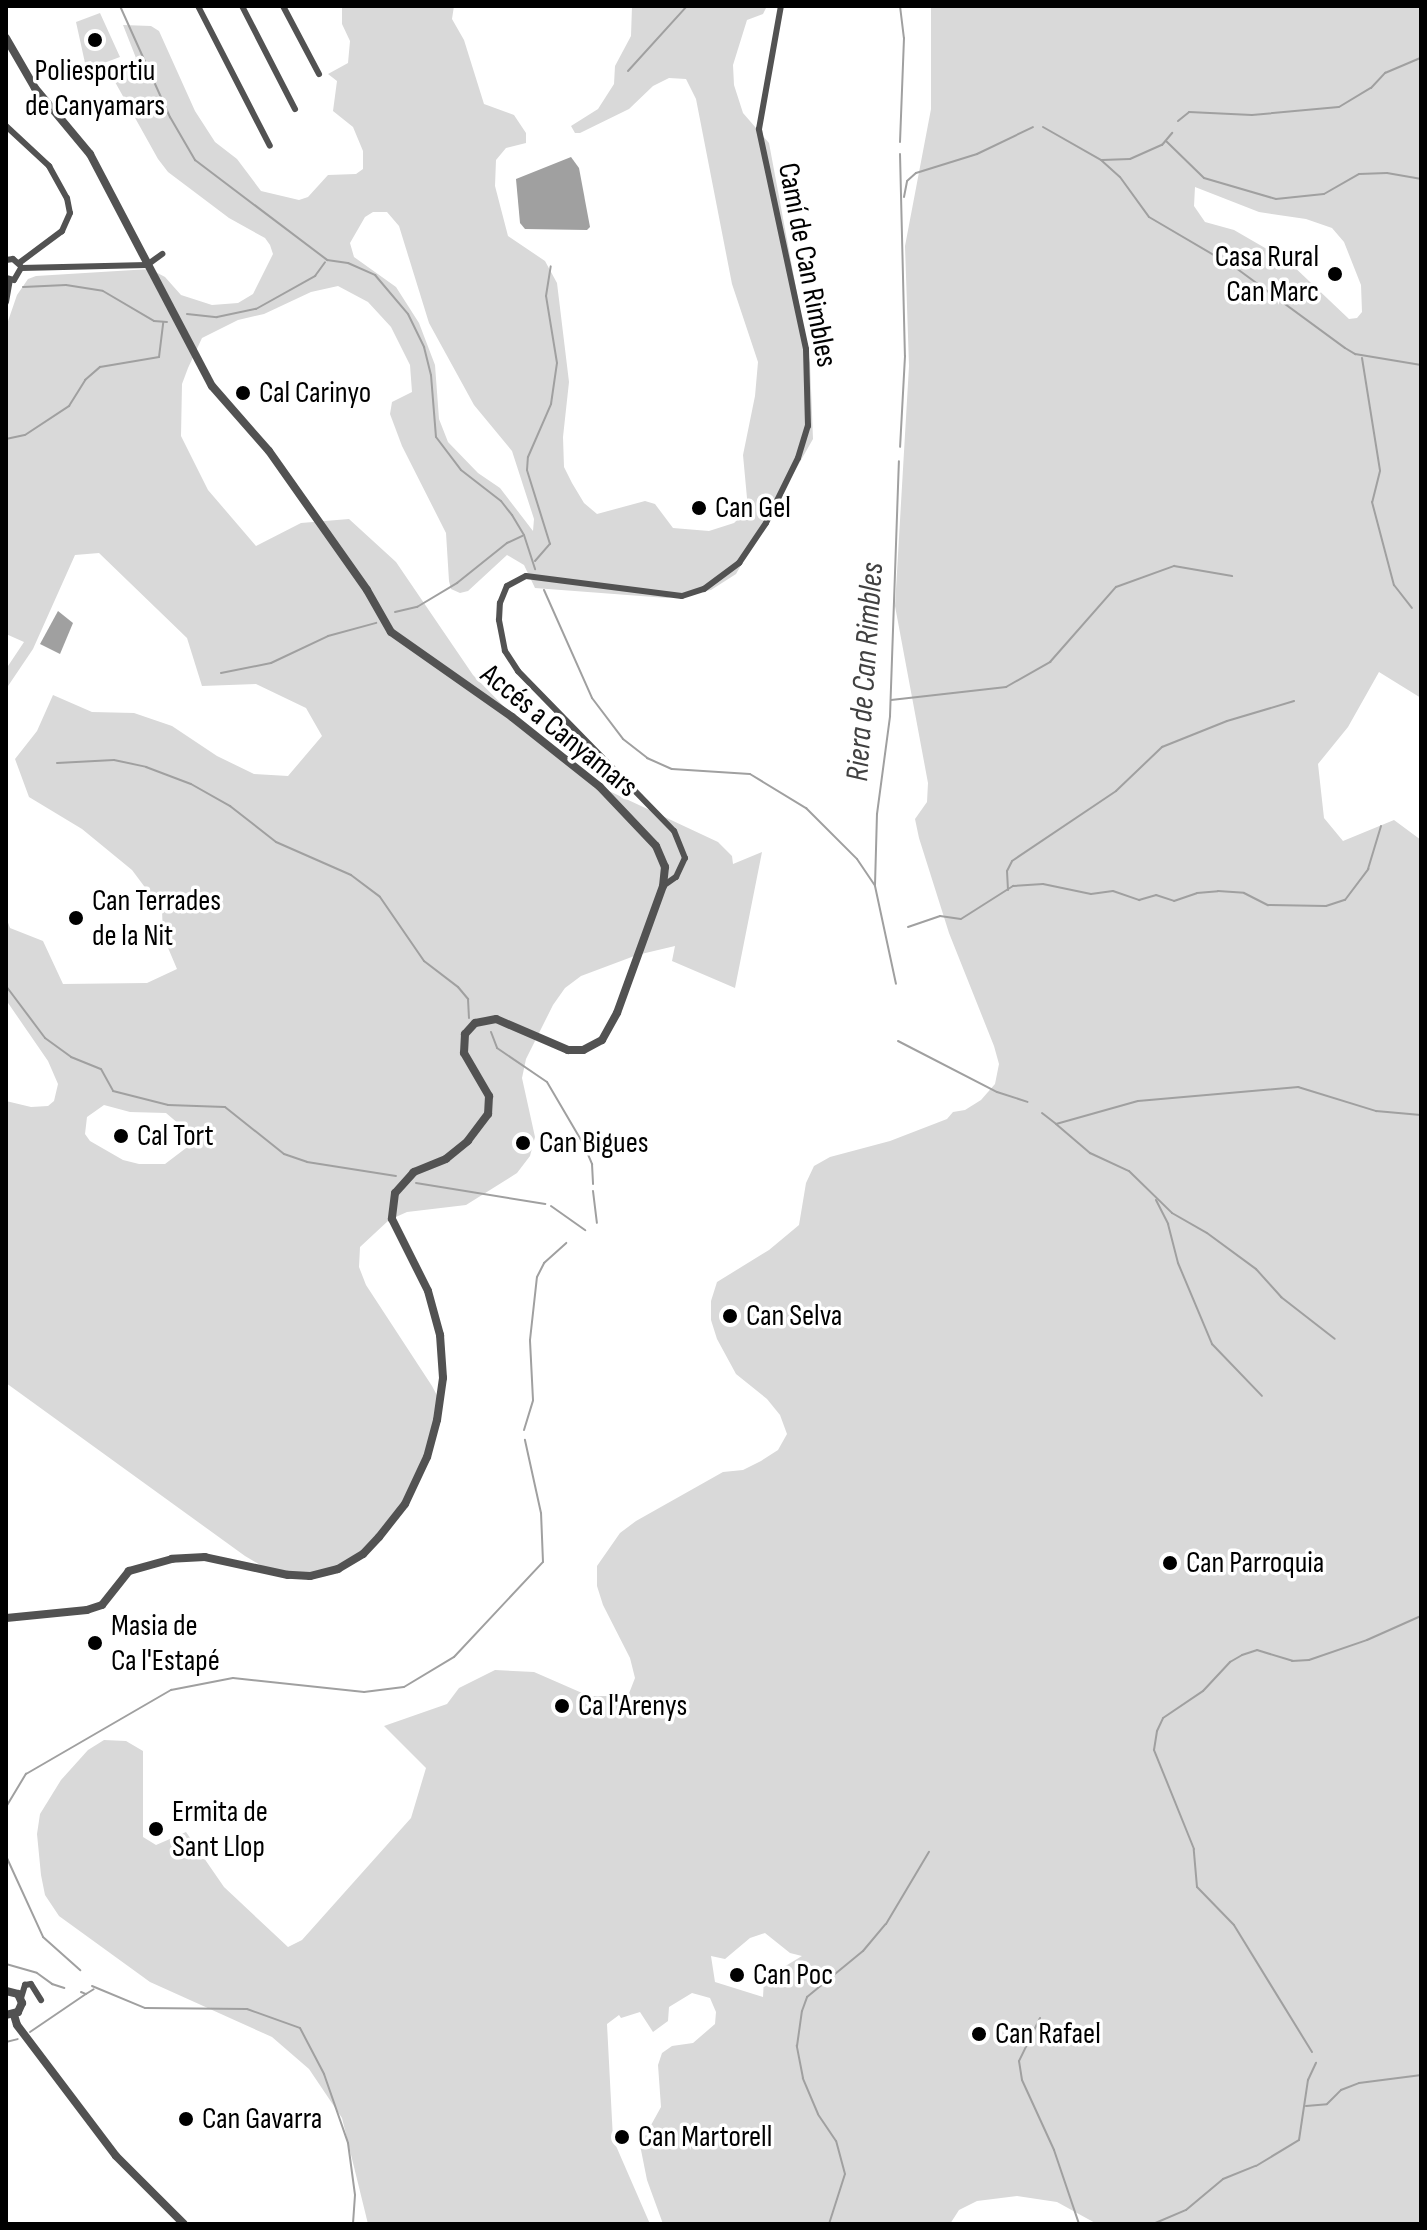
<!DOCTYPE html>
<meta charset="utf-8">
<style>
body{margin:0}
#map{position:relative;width:1427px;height:2230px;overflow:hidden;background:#fff;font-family:"Sofia Sans Condensed",sans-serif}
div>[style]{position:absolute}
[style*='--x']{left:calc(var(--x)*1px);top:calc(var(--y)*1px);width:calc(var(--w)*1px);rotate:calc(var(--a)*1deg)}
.green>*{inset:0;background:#d9d9d9}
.water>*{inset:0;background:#a0a0a0}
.stream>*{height:2px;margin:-1px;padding:0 1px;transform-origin:1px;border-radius:1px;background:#a0a0a0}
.minor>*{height:6px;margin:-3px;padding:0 3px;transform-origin:3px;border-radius:3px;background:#525252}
.tertiary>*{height:8px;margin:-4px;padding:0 4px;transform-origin:4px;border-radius:4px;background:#525252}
.dots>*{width:22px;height:22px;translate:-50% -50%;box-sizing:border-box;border:4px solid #fff;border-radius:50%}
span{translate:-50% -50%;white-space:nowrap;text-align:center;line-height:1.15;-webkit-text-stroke:7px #fff;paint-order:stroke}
.poi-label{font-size:30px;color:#000}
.right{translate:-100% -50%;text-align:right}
.left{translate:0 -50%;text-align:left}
.street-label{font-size:30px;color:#000}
.water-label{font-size:32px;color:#414141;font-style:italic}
.frame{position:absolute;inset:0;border:8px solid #000;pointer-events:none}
</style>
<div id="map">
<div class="green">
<i style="clip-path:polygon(evenodd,342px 6px,454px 6px,452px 19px,464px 40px,484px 104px,514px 115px,526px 133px,526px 143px,506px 148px,496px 160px,495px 186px,508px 236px,545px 261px,557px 283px,569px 382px,563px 437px,564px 467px,572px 483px,584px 503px,597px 514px,645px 501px,655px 504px,673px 528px,709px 531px,734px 523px,748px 509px,743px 455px,755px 396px,758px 362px,732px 284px,696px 99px,686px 79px,669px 78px,653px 86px,629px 109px,580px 133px,575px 133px,571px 126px,598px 109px,614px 84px,615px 66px,631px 36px,632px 6px,767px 6px,763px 14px,747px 20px,733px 65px,734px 85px,743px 113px,769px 143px,810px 363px,813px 439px,736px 574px,711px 590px,667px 598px,535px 588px,524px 565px,507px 555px,468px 591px,460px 593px,451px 589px,449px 581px,446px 533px,402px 446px,390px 414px,392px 402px,412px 392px,410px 365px,391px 327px,368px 302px,338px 286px,311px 292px,264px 314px,238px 320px,202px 338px,188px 368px,182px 384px,181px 436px,208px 490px,256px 546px,301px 523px,349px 519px,396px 562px,473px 675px,529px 732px,609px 791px,718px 842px,732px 856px,733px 864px,762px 852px,735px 988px,672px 961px,675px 946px,637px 955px,581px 976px,565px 988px,553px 1005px,526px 1059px,522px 1078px,535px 1137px,530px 1156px,517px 1173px,466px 1205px,407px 1212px,389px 1220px,360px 1247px,359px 1267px,366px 1285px,432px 1386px,441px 1403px,440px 1424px,406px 1496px,358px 1560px,301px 1576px,262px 1566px,245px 1556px,6px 1383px,6px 1101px,31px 1107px,48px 1106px,54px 1101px,58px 1084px,48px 1061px,6px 1000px,6px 917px,10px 928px,43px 941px,63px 984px,147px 983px,177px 969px,163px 936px,162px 910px,132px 870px,82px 829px,29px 797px,15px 759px,37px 731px,53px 695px,92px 712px,134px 713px,172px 726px,217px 756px,254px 774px,288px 776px,322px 736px,306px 708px,256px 684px,202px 686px,187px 638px,99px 553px,75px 555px,33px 649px,6px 689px,6px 669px,24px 642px,6px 634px,6px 327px,17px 295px,28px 279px,36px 276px,150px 269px,165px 277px,181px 295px,212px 305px,238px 303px,253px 294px,273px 254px,270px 245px,265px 238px,229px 218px,168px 172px,158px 159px,110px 73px,136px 58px,123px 25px,151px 26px,159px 31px,195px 111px,215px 142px,237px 159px,261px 191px,299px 200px,308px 197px,328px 175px,356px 174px,363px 169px,363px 151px,353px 127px,333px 111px,337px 81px,328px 74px,348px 63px,350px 41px,342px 24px,342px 6px,373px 212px,387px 212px,399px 226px,429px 323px,474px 405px,512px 451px,534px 519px,533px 531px,500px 488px,478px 473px,448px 442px,439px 419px,435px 365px,419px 323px,396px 287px,354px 257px,350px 243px,365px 217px,373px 212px,342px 6px,104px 1105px,130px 1112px,166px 1113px,186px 1130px,190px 1145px,165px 1164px,139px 1164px,123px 1160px,90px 1141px,85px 1134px,87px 1117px,104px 1105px)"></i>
<i style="clip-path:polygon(evenodd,931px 6px,1421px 6px,1421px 698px,1379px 672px,1348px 727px,1318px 764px,1324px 818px,1343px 841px,1394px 820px,1421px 840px,1421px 2224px,1097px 2224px,1057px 2202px,1017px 2196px,977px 2201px,959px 2210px,950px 2224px,663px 2224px,647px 2180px,640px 2145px,661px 2107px,658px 2065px,662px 2053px,672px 2046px,693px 2043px,715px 2024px,716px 2012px,710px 1998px,692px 1993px,669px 2007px,668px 2021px,653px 2032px,640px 2012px,621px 2018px,619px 2015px,607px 2024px,613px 2139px,650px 2224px,368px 2224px,342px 2118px,309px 2069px,272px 2037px,150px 1982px,59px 1916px,45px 1895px,41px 1875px,37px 1834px,40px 1814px,61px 1780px,88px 1750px,104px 1740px,126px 1741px,143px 1751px,143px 1837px,156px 1845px,186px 1832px,224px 1887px,288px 1947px,302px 1940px,411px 1818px,426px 1768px,384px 1726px,447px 1704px,459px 1688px,495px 1670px,534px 1672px,589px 1696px,628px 1696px,635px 1678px,630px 1658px,603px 1605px,597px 1586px,597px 1566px,620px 1533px,636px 1521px,723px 1472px,743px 1470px,761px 1461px,778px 1450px,787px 1434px,780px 1415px,767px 1399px,736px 1374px,717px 1339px,711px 1320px,711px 1301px,717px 1282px,769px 1250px,799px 1225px,806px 1183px,814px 1166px,830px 1157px,890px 1141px,947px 1119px,953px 1112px,965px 1110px,981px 1100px,995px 1084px,999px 1064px,994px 1046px,949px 933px,919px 838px,915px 819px,927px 802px,928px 783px,895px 606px,909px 366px,905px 246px,931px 109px,931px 6px,1195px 187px,1259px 212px,1306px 219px,1332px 228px,1344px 242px,1361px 285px,1362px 312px,1357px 318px,1349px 319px,1289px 262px,1234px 230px,1205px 222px,1194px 206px,1195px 187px,931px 6px,765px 1933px,790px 1953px,802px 1956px,764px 1979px,763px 1997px,715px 1982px,711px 1956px,725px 1959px,750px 1938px,765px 1933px)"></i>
<i style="clip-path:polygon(100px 13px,120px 57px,93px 67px,91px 61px,85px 63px,76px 22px)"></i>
</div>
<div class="water">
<i style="clip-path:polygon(571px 157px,579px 168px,590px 227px,587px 230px,525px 229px,520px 223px,516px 179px)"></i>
<i style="clip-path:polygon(58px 611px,73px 623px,60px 654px,40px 644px)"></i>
</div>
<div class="stream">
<i style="--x:120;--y:6;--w:122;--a:65.8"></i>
<i style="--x:170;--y:117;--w:50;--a:59.8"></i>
<i style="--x:195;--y:160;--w:166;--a:37.1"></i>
<i style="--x:327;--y:260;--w:21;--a:8"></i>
<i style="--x:348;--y:263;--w:30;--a:24"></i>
<i style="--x:375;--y:275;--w:51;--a:49.8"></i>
<i style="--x:408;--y:314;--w:37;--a:64"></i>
<i style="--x:424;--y:347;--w:29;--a:76"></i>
<i style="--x:431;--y:375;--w:62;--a:85.4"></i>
<i style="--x:436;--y:437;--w:41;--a:52.9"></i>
<i style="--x:461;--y:470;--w:51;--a:37.8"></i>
<i style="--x:501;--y:501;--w:18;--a:52"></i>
<i style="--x:512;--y:515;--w:23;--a:59"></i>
<i style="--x:524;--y:535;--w:36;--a:72"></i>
<i style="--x:900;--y:6;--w:32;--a:83"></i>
<i style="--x:904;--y:38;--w:104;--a:92.2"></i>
<i style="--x:628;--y:71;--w:88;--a:-47.8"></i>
<i style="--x:1178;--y:121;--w:14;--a:-39"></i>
<i style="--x:1189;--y:112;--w:63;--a:2.7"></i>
<i style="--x:1252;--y:115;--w:87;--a:-5.3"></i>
<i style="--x:1339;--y:107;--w:37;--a:-31"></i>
<i style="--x:1371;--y:88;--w:21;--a:-47"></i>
<i style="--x:1385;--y:73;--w:39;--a:-23"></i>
<i style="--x:1043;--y:127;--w:67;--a:29.6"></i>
<i style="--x:1101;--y:160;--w:25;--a:42"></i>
<i style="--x:1120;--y:177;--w:49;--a:54.1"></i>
<i style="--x:1149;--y:217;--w:101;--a:30.4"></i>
<i style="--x:1236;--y:268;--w:135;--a:36.3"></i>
<i style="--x:1345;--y:348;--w:12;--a:31"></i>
<i style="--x:1355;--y:354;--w:67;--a:9.5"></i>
<i style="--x:1166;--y:141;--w:53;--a:44.2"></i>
<i style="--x:1204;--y:178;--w:75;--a:16.3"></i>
<i style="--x:1276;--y:199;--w:48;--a:-5.9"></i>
<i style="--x:1324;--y:194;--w:40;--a:-29.7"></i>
<i style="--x:1359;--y:174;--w:28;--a:-2"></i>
<i style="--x:1387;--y:173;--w:35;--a:10"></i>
<i style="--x:900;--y:154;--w:202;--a:88.6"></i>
<i style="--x:905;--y:356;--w:91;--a:93.1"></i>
<i style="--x:1102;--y:160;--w:28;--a:-2"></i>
<i style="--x:1130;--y:159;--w:35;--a:-24"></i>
<i style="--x:1162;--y:145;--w:16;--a:-50"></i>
<i style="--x:904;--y:197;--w:16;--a:-79"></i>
<i style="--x:907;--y:181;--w:12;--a:-42"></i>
<i style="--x:916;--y:173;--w:64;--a:-17.3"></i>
<i style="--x:977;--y:154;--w:62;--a:-25.7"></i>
<i style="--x:23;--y:287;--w:43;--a:-2.7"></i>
<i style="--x:66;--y:285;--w:37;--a:9"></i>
<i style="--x:103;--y:291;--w:59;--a:30.5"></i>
<i style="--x:154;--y:321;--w:13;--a:4"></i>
<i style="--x:187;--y:314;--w:30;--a:6"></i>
<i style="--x:217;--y:317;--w:40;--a:-12"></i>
<i style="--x:256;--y:309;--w:68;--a:-29.2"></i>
<i style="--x:315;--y:276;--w:17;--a:-54"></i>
<i style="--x:1362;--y:358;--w:114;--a:80.9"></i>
<i style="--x:1380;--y:471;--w:32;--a:104"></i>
<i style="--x:1372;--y:502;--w:86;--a:75.2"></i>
<i style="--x:1394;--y:585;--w:29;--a:52"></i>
<i style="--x:6;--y:439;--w:19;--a:-12"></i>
<i style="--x:25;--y:435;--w:53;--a:-33.4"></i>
<i style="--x:69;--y:406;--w:31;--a:-58"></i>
<i style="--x:85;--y:380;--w:20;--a:-41"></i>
<i style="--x:100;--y:367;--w:60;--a:-9.6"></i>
<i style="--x:159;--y:357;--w:35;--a:-83"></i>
<i style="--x:535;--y:561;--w:23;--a:-49"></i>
<i style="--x:550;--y:544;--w:77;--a:-107.3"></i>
<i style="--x:527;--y:470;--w:13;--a:-86"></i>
<i style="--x:528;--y:457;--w:58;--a:-66.5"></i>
<i style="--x:551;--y:404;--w:41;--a:-81.7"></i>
<i style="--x:557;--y:363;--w:68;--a:-99.3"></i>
<i style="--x:546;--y:296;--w:30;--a:-81"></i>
<i style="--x:544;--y:590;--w:118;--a:66"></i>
<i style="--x:592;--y:698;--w:51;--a:52.9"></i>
<i style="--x:623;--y:739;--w:31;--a:38"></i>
<i style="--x:647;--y:758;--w:27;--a:24"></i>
<i style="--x:672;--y:769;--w:78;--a:3.7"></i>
<i style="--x:750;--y:774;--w:66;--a:31.3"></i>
<i style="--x:806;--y:808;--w:72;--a:45"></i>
<i style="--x:857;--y:859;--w:32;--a:56"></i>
<i style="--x:875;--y:886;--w:100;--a:77.9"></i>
<i style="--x:395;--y:612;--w:23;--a:-13"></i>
<i style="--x:417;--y:607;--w:47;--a:-31"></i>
<i style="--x:457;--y:583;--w:64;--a:-38.7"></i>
<i style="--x:507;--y:543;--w:17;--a:-25"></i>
<i style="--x:221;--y:673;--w:51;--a:-11.3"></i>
<i style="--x:271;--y:663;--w:63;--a:-25.3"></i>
<i style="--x:328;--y:636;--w:50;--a:-15.2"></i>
<i style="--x:891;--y:700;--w:116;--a:-6.4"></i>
<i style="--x:1006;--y:687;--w:51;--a:-29.6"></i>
<i style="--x:1050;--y:662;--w:100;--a:-48.7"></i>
<i style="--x:1116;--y:587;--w:62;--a:-19.9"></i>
<i style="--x:1174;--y:566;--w:59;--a:9.8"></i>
<i style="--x:57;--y:763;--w:57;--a:-3"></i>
<i style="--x:114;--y:760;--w:33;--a:12"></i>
<i style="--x:146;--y:767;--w:48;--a:20.7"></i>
<i style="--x:191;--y:784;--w:45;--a:29.4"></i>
<i style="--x:230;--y:806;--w:58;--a:38"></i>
<i style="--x:276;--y:842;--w:82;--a:23.7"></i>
<i style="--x:351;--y:875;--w:36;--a:37"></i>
<i style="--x:380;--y:897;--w:78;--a:55.5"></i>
<i style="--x:424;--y:961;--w:43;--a:37.4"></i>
<i style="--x:458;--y:987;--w:16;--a:50"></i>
<i style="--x:468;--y:999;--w:19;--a:87"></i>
<i style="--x:875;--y:885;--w:71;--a:-88.4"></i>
<i style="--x:877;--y:814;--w:99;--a:-82.4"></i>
<i style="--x:890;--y:716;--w:255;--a:-88"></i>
<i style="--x:1008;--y:890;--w:19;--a:-93"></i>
<i style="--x:1007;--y:871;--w:11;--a:-63"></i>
<i style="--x:1012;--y:861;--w:125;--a:-33.9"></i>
<i style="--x:1116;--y:791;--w:64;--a:-43.7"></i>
<i style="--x:1162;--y:747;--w:70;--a:-21.8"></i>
<i style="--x:1227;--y:721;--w:70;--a:-16.6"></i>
<i style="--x:908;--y:927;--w:34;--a:-19"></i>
<i style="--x:940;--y:916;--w:21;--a:8"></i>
<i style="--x:961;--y:919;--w:62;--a:-32.4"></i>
<i style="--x:1013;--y:886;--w:30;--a:-4"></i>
<i style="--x:1043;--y:884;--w:49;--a:11.8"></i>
<i style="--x:1091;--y:894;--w:22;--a:-8"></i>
<i style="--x:1113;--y:891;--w:28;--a:19"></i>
<i style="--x:1139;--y:900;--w:18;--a:-16"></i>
<i style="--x:1156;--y:895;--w:19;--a:18"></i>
<i style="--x:1174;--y:901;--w:24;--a:-19"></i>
<i style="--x:1197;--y:893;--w:21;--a:-5"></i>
<i style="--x:1218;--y:891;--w:26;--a:4"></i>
<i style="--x:1244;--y:893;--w:27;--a:27"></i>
<i style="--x:1268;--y:905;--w:58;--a:1"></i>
<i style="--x:1326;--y:906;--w:20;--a:-18"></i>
<i style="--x:1345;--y:900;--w:39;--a:-53"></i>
<i style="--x:1368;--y:869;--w:45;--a:-73.2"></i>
<i style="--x:6;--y:986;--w:65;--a:53.1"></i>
<i style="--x:45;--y:1038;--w:32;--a:36"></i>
<i style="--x:71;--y:1057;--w:32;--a:22"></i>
<i style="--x:101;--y:1069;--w:25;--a:61"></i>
<i style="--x:113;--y:1091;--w:57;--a:14.3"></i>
<i style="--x:168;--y:1105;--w:57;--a:2"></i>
<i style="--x:225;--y:1107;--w:75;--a:38.5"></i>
<i style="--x:284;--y:1154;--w:24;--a:19"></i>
<i style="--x:307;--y:1162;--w:90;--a:8.9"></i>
<i style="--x:491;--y:1032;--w:17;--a:69"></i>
<i style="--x:497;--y:1048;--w:60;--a:34.2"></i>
<i style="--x:547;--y:1082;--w:73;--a:59.6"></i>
<i style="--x:584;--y:1145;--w:21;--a:67"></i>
<i style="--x:592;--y:1164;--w:20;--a:87"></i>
<i style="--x:898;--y:1041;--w:111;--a:27.3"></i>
<i style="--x:997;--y:1092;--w:32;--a:18"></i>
<i style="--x:1042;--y:1113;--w:18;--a:38"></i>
<i style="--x:1056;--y:1124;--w:85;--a:-15.7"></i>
<i style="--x:1138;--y:1101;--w:161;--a:-5"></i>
<i style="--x:1298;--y:1087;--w:82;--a:17.1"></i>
<i style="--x:1376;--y:1111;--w:45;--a:5.1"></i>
<i style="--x:1056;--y:1124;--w:45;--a:40.5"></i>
<i style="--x:1090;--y:1153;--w:43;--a:24.8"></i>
<i style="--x:1129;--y:1171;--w:60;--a:44.3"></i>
<i style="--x:1172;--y:1213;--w:40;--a:29.7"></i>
<i style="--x:1207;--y:1233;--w:61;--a:36.3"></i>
<i style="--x:1256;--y:1269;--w:38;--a:48"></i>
<i style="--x:1281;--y:1297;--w:68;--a:37.9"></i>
<i style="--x:416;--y:1183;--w:131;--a:9.2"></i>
<i style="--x:593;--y:1191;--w:32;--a:83"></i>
<i style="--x:1156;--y:1200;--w:27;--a:63"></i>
<i style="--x:1168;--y:1224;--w:40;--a:75.6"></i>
<i style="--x:1178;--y:1263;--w:88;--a:67.2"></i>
<i style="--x:1212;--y:1344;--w:72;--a:46.1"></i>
<i style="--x:551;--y:1206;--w:42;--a:35.2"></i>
<i style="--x:524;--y:1430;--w:31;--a:-73"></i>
<i style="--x:533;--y:1400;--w:60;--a:-92.9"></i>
<i style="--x:530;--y:1340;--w:63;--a:-83.7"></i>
<i style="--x:537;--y:1277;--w:16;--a:-63"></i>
<i style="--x:544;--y:1263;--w:30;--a:-42"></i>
<i style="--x:6;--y:1807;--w:39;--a:-59"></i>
<i style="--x:26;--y:1774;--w:168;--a:-30.1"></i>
<i style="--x:171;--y:1690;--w:63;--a:-11"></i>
<i style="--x:233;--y:1678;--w:132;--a:6.1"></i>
<i style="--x:364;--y:1692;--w:40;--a:-7.1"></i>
<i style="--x:404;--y:1687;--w:58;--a:-31"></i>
<i style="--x:454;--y:1657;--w:130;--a:-46.9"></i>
<i style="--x:543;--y:1562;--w:49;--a:-92.3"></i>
<i style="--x:541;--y:1513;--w:75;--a:-102.4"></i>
<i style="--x:6;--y:1856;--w:89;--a:65.4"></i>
<i style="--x:43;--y:1937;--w:50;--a:41.7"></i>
<i style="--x:6;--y:1964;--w:32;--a:16"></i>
<i style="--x:37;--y:1973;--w:19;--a:36"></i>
<i style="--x:52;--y:1984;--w:13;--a:18"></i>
<i style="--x:92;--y:1986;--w:57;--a:22.5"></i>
<i style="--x:145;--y:2008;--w:102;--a:0.6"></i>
<i style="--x:247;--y:2009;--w:56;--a:19.7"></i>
<i style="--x:300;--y:2028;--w:52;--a:62.4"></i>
<i style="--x:324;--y:2074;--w:73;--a:70.8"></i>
<i style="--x:348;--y:2143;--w:52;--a:82.3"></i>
<i style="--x:355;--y:2195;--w:29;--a:94"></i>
<i style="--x:81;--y:1992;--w:5;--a:22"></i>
<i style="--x:86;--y:1994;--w:9;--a:-32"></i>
<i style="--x:1040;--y:2018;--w:48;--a:116"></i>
<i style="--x:1019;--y:2061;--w:19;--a:81"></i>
<i style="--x:1022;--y:2080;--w:77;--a:65.4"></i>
<i style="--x:1054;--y:2150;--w:78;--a:71.3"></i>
<i style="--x:30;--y:2032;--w:68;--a:-34.2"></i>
<i style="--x:6;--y:2042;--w:12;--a:-14"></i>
<i style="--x:1312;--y:2052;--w:149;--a:-121.6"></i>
<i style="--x:1234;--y:1925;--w:53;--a:-134.2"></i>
<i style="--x:1197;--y:1887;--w:38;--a:-95"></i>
<i style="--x:1194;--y:1849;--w:107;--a:-112"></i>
<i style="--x:1154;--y:1750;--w:19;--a:-81"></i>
<i style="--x:1157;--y:1731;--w:14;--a:-65"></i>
<i style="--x:1163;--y:1718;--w:48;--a:-34"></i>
<i style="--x:1203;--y:1691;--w:40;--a:-47"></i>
<i style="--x:1230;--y:1662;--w:14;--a:-30"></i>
<i style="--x:1242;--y:1655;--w:16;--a:-18"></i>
<i style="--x:1257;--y:1650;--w:37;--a:17"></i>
<i style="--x:1292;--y:1661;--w:17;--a:-3"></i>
<i style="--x:1309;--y:1660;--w:61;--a:-19"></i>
<i style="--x:1367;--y:1640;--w:59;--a:-24"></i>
<i style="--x:1306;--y:2106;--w:21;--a:-5"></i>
<i style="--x:1327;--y:2104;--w:20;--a:-45"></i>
<i style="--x:1341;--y:2090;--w:19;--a:-21"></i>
<i style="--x:1359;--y:2083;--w:63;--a:-7.4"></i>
<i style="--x:829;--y:2224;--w:52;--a:-72.3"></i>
<i style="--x:845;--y:2174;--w:34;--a:-105"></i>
<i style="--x:836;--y:2141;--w:32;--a:-124"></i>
<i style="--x:818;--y:2114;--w:39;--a:-113"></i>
<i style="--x:803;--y:2078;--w:33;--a:-101"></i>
<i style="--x:797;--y:2046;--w:35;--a:-82"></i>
<i style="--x:802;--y:2011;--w:15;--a:-70"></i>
<i style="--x:807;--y:1997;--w:72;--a:-39.4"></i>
<i style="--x:863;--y:1951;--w:35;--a:-50"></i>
<i style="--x:886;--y:1924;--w:84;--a:-59.2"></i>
<i style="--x:1153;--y:2224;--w:36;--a:-23"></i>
<i style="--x:1186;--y:2210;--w:48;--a:-40"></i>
<i style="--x:1223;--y:2179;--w:35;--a:-22"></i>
<i style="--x:1256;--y:2166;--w:50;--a:-31.2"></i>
<i style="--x:1299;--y:2140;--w:61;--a:-81.5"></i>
<i style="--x:1308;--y:2080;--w:19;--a:-65"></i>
</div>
<div class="minor">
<i style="--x:198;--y:6;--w:157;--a:62.8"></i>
<i style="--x:242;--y:6;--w:116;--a:62.8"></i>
<i style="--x:283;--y:6;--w:77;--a:62.1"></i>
<i style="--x:6;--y:126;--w:59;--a:42.9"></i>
<i style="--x:49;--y:166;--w:37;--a:61"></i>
<i style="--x:67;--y:198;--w:15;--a:79"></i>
<i style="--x:70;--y:213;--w:20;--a:114"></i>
<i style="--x:62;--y:231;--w:54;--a:143.3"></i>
<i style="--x:6;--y:260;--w:7;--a:-8"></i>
<i style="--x:13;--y:259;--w:9;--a:41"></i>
<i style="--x:21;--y:268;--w:126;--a:-1.4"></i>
<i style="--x:147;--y:265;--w:19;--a:-36"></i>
<i style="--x:6;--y:278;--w:8;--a:14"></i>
<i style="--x:14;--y:280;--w:14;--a:-60"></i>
<i style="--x:6;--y:302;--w:22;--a:-80"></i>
<i style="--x:663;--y:886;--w:16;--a:-35"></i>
<i style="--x:676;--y:877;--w:21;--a:-65"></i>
<i style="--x:685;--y:858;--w:29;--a:-112"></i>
<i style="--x:674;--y:831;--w:223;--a:-134.3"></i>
<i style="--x:518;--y:671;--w:24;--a:-123"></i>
<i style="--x:505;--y:651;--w:32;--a:-101"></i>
<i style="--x:499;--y:620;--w:17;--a:-87"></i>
<i style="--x:500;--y:603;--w:18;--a:-68"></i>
<i style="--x:507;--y:586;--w:21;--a:-28"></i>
<i style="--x:526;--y:576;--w:157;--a:7.3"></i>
<i style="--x:682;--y:596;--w:23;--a:-18"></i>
<i style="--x:704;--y:589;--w:44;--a:-36.6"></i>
<i style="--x:739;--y:563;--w:48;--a:-56"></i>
<i style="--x:766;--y:523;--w:72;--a:-63.8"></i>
<i style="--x:798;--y:458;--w:34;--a:-73"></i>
<i style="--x:808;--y:426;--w:77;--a:-91.5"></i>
<i style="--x:806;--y:349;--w:225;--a:-102.1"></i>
<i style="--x:759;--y:129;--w:125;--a:-79.9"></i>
<i style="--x:21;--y:1998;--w:14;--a:-73"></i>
<i style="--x:25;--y:1985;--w:6;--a:-9"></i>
<i style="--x:31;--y:1984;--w:19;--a:58"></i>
</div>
<div class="tertiary">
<i style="--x:6;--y:38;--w:58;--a:59.9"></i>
<i style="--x:35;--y:88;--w:86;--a:50.2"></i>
<i style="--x:90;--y:154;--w:262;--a:62.3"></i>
<i style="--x:212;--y:386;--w:86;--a:48.8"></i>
<i style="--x:269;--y:451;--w:170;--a:54.8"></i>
<i style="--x:367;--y:590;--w:48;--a:60.3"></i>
<i style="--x:391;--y:632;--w:148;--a:35.1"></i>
<i style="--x:512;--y:717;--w:112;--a:38.5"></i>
<i style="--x:600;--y:787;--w:81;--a:46.5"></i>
<i style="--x:656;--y:846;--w:23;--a:67"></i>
<i style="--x:665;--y:867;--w:19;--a:96"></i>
<i style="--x:663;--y:886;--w:135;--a:109.9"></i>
<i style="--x:617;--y:1013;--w:31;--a:119"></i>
<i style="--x:602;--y:1040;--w:21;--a:152"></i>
<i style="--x:583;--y:1050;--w:15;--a:180"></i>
<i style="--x:568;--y:1050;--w:78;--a:-156.7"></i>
<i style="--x:496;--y:1019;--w:21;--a:169"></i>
<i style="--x:475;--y:1023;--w:15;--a:132"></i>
<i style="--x:465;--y:1034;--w:19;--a:93"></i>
<i style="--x:464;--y:1053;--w:50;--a:59.8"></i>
<i style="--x:489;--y:1096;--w:18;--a:93"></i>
<i style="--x:488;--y:1114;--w:34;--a:127"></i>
<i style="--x:468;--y:1141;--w:28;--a:141"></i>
<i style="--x:446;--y:1159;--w:35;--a:158"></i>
<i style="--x:414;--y:1172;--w:28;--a:132"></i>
<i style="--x:395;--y:1193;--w:26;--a:97"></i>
<i style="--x:392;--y:1219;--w:80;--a:63.4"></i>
<i style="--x:428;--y:1291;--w:46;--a:74.7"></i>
<i style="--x:440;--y:1335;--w:43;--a:86"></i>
<i style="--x:443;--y:1378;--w:42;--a:98.1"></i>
<i style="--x:437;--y:1420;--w:38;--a:105"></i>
<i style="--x:427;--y:1457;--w:52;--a:115.1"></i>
<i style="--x:405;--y:1504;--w:42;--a:128.2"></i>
<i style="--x:379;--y:1537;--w:23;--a:133"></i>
<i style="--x:363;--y:1554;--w:29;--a:149"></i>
<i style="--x:338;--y:1569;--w:29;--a:166"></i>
<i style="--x:310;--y:1576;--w:22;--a:-177"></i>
<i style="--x:288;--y:1575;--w:85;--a:-167.8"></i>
<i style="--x:205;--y:1557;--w:33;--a:177"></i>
<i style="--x:172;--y:1559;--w:45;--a:164.4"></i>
<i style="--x:129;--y:1571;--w:43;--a:128.5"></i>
<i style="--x:102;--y:1605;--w:16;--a:162"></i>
<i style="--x:87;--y:1610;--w:81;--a:174.4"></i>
<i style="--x:6;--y:1991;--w:12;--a:14"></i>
<i style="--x:18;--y:1994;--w:10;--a:66"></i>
<i style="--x:22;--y:2003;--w:10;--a:114"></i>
<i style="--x:18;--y:2012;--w:12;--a:166"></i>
<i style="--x:14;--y:2015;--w:10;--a:73"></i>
<i style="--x:17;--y:2025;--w:164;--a:52.9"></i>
<i style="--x:116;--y:2156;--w:96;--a:45"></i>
</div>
<div class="dots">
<i style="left:95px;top:40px;background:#000"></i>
<i style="left:1335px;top:274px;background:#000"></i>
<i style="left:243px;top:393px;background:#000"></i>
<i style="left:699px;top:508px;background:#000"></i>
<i style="left:76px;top:918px;background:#000"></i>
<i style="left:121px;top:1136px;background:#000"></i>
<i style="left:523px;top:1143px;background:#000"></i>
<i style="left:730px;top:1316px;background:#000"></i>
<i style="left:1170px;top:1563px;background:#000"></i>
<i style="left:95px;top:1643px;background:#000"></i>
<i style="left:562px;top:1706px;background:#000"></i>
<i style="left:156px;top:1829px;background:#000"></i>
<i style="left:737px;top:1975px;background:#000"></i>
<i style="left:979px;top:2034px;background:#000"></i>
<i style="left:186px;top:2119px;background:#000"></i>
<i style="left:622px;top:2137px;background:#000"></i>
</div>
<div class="poi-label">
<span style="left:95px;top:88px">Poliesportiu<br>de Canyamars</span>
<span class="right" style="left:1319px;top:274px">Casa Rural<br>Can Marc</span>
<span class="left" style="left:259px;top:393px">Cal Carinyo</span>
<span class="left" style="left:715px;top:508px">Can Gel</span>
<span class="left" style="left:92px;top:918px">Can Terrades<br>de la Nit</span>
<span class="left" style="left:137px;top:1136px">Cal Tort</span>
<span class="left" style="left:539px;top:1143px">Can Bigues</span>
<span class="left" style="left:746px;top:1316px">Can Selva</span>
<span class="left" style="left:1186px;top:1563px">Can Parroquia</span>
<span class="left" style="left:111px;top:1643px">Masia de<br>Ca l'Estapé</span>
<span class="left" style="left:578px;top:1706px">Ca l'Arenys</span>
<span class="left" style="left:172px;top:1829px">Ermita de<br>Sant Llop</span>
<span class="left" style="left:753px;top:1975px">Can Poc</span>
<span class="left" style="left:995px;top:2034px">Can Rafael</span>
<span class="left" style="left:202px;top:2119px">Can Gavarra</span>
<span class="left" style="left:638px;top:2137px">Can Martorell</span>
</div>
<div class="street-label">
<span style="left:807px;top:265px;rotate:79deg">Camí de Can Rimbles</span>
<span style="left:559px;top:731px;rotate:39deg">Accés a Canyamars</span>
</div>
<div class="water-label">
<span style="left:866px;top:672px;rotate:-86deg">Riera de Can Rimbles</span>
</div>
<div class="frame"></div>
</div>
